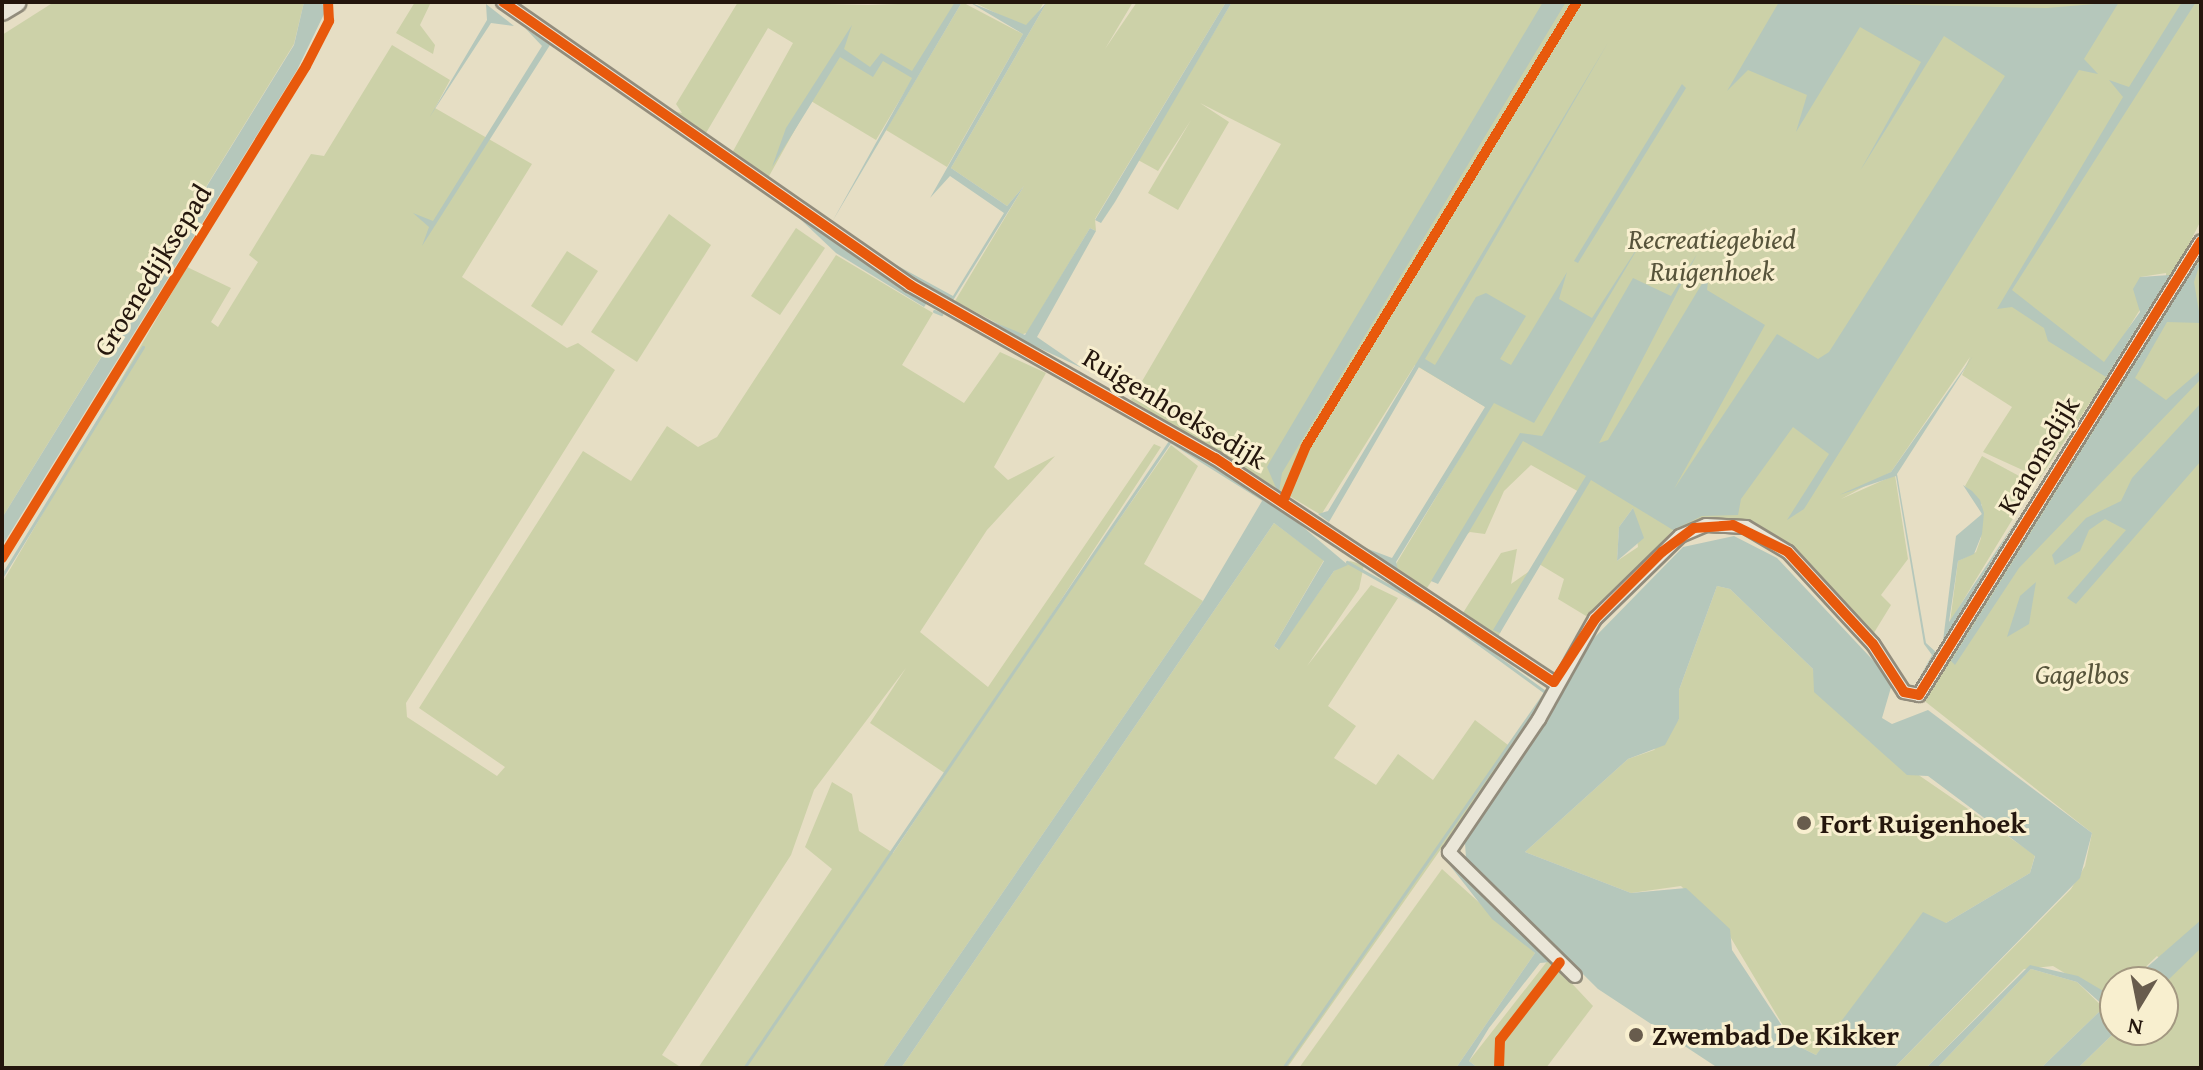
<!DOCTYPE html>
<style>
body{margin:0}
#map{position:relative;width:2203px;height:1070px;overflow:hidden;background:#e6dec4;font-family:"Gentium Book Plus",serif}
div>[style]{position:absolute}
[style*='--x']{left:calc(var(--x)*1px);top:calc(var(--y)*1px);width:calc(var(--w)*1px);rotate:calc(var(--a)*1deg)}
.green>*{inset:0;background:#ccd1a8}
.water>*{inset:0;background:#b5c7bb}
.stream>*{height:3px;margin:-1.5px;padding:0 1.5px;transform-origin:1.5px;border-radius:1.5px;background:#b5c7bb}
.roads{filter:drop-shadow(2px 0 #928c7c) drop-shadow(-2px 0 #928c7c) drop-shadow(0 2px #928c7c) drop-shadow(0 -2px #928c7c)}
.minor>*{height:12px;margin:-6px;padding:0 6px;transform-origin:6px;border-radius:6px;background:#eae6d8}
.secondary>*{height:18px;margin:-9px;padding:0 9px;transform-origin:9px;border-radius:9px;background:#eae6d8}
.cycleway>*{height:10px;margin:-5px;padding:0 5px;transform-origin:5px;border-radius:5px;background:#e8590c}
.dots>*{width:22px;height:22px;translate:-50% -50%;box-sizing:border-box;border:4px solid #f8efcf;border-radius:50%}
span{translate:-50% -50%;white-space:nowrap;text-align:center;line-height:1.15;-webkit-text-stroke:6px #f8efcf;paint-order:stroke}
.park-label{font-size:28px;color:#57543b;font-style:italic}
.street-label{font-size:28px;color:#24160d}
.poi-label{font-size:28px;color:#24160d;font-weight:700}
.left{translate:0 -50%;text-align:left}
.frame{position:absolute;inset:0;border:4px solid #24160d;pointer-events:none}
.north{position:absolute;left:2099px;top:966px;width:80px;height:80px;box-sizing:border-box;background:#f8efcf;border:2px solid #a39881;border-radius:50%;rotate:190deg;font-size:22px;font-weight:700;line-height:32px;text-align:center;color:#24160d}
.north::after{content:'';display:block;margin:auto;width:28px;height:36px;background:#685c4d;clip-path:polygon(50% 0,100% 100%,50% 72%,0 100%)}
</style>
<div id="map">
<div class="green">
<i style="clip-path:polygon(54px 2px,304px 2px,294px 44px,2px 518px,2px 35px)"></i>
<i style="clip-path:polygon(415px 2px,431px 2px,420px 25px,435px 45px,433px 54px,396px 33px)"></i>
<i style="clip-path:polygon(738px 2px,868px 5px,958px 2px,876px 140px,811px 101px,768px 178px,732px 153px,793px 43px,768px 28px,706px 133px,673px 111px,682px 113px,676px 104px)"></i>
<i style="clip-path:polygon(962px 2px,1023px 34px,947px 167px,886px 130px)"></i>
<i style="clip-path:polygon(973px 2px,1044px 2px,1029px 29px)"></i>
<i style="clip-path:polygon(1047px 2px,1133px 2px,1105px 49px,1137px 2px,1226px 2px,1095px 219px,1096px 231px,1090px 228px,1027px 333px,1019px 335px,955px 301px,1024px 186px,1007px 206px,951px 168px)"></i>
<i style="clip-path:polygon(evenodd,1232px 2px,2201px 2px,2201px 220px,2166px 291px,2166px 273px,2140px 277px,2141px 308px,2108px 361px,2113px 368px,2040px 478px,1983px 452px,2012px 407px,1962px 375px,1970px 357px,1891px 472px,1841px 499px,1895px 475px,1908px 559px,1881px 595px,1891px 605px,1872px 636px,1780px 542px,1758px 528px,1707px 521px,1673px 530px,1591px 619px,1558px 599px,1564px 579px,1539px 564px,1581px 493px,1531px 465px,1504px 491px,1485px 534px,1470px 532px,1458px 541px,1425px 591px,1393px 569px,1489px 409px,1415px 365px,1321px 515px,1131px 400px,1281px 144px,1200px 103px,1229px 122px,1178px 210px,1148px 193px,1191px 120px,1158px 171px,1138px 160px,1232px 2px,1633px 508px,1638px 547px,1617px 561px,1619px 527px,1633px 508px)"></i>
<i style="clip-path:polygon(392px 45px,450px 80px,435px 108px,532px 164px,462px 277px,567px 348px,578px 343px,615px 370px,406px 703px,407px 717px,497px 776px,505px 767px,419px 708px,583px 451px,631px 481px,667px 426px,698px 447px,717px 437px,836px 255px,933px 313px,902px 365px,964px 403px,1000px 352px,1046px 373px,994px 467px,1008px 480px,1055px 456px,987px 530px,920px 632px,988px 687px,1154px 444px,1161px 447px,1025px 655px,1171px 445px,1198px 466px,1144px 564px,1203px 601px,882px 1068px,698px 1068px,832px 869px,805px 847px,832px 782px,852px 794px,859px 831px,893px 853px,946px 774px,870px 723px,906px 668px,814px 790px,791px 855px,662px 1055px,682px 1068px,2px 1068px,2px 583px,187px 267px,231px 288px,211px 322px,218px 327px,258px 262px,249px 255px,311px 154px,324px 156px)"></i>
<i style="clip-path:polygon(669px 214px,711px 245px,637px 362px,591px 332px)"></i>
<i style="clip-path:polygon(796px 228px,825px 248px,780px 315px,751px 296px)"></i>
<i style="clip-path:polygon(2201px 247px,2201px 1068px,2078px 1068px,2117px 1030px,2163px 1030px,2163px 985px,2174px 973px,2157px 956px,2130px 982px,2115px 982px,2115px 998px,2108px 999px,2053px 966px,2024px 969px,1926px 1068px,1894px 1068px,2071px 889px,2085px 866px,2092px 833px,1922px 699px)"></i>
<i style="clip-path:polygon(567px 251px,598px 271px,562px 326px,531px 306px)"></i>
<i style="clip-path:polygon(1982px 456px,2034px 484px,1950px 622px,1958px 561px,1976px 552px,1981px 538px,1982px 505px,1965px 486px)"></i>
<i style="clip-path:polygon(1274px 523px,1324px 560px,1274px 646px,1278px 650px,1334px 571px,1350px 561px,1364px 565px,1359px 589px,1307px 666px,1371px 585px,1398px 598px,1328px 706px,1356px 726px,1334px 758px,1376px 785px,1398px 754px,1433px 780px,1475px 720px,1512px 748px,1287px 1068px,901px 1068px)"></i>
<i style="clip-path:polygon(1517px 549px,1511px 584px,1531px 570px,1496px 641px,1461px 616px,1501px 553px)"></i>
<i style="clip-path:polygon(1717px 586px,1730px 589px,1813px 669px,1816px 683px,1869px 741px,2035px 855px,2030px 873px,1946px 923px,1881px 976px,1816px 1055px,1794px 1044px,1728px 933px,1681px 886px,1631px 893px,1525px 852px,1628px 759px,1654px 750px,1679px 719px,1679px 690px)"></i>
<i style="clip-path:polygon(1442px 869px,1535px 953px,1456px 1068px,1299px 1068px)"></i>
<i style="clip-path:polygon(1549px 959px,1593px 1006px,1546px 1068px,1478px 1068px,1469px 1061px)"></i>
<i style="clip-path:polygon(2031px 969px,2077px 982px,2112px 1016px,2099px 1012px,2041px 1068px,1937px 1068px)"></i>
</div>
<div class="water">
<i style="clip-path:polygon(304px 2px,322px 2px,325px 12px,297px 70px,2px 546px,2px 518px,294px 45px)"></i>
<i style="clip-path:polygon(955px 2px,962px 2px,832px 222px,912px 78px,883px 61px,873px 77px,840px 57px,772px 167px,786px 128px,852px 25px,844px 49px,870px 67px,881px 53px,912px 71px)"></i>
<i style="clip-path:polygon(969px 2px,1026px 25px,1047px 2px,951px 168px,1007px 206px,1024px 186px,952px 302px,867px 249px,953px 296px,1004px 213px,950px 176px,930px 198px,1023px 34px)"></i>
<i style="clip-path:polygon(1226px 2px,1232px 2px,1115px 202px,1101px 223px,1095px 220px)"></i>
<i style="clip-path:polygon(1543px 2px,1566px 2px,1282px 473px,1277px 505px,1348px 565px,1334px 571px,1279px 650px,1274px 646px,1324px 561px,1274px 523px,901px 1068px,882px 1068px,1203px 601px,1262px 501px,1277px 490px,1267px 467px,1272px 458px)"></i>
<i style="clip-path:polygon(1779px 2px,2047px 8px,2119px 2px,2084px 59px,2098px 74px,2079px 70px,1804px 509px,1787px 520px,1829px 454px,1793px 427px,1741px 499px,1738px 515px,1702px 516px,1673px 530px,1591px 480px,1500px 633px,1493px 630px,1586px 476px,1523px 441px,1438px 584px,1431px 581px,1520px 433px,1542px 436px,1633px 278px,1671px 296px,1697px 254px,1599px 443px,1608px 440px,1709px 272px,1707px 290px,1765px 325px,1674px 489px,1777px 334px,1818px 359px,1829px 352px,2005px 76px,1944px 36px,1860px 171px,1921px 62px,1860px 27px,1796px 132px,1807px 95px,1748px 70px,1727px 91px)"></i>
<i style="clip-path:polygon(2182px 2px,2196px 2px,2012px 290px,2104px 362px,2140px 312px,2133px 289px,2140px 277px,2170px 275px,2165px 290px,2173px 295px,2201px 260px,2194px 282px,2201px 323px,2167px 322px,2135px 378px,2166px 400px,2201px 370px,2201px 379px,2019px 568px,1955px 665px,1951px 661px,2166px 314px,2159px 302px,2151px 305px,2106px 377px,2048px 341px,2044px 328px,2012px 307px,1997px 309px,2123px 97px,2109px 80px,2129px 87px)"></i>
<i style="clip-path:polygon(486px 4px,514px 26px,491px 23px,429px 118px,487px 20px)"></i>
<i style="clip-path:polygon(525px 28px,550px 45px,422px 246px,429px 227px,413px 213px,433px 221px,542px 46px)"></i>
<i style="clip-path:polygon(1609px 41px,1425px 359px,1435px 365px,1476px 297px,1486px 293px,1526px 316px,1500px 359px,1511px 365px,1567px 272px,1559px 299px,1592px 318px,1645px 236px,1534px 423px,1494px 403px,1396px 562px,1398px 570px,1363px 547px,1392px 558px,1485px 407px,1419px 367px,1329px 522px,1318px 514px,1328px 511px)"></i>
<i style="clip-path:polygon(1682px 84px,1686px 88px,1578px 263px,1574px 261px)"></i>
<i style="clip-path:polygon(779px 199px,927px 303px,924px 307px,836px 253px)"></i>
<i style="clip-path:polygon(1090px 228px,1096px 231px,1037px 337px,1082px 368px,990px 325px,967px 311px,1025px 335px)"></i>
<i style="clip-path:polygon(1973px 356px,1897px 474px,1926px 643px,1937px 653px,1916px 684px,1932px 655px,1924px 644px,1896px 476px,1839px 495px,1891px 472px)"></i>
<i style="clip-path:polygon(2201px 403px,2201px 461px,2076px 604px,2067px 598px,2126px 530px,2105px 519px,2089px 530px,2080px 551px,2055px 565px,2052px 555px,2086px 518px,2121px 501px,2132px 478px)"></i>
<i style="clip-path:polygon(1963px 485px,1972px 491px,1980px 500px,1984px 513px,1982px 534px,1974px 554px,1958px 561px,1949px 622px,2020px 515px,1943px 641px,1956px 536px,1982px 514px)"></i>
<i style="clip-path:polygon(1633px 508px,1644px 538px,1617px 561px,1619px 527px)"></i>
<i style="clip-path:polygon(evenodd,1734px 536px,1777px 558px,1885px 673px,1892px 684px,1882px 718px,1892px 724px,1928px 710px,2092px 833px,2080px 878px,1894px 1068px,1718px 1068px,1598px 989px,1466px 858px,1465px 843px,1591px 641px,1683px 547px,1734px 536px,1717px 586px,1730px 589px,1813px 669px,1814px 692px,1907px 775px,1928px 776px,2035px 856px,2030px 873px,1946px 923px,1923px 912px,1816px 1055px,1794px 1044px,1732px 950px,1730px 929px,1686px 888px,1631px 893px,1525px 852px,1628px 759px,1665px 745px,1679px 719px,1679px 690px,1717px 586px)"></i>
<i style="clip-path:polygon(2036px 582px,2029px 624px,2007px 637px,2020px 596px)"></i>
<i style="clip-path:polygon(1448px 863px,1550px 962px,1540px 963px,1489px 1028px,1469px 1061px,1478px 1068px,1456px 1068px,1535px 953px,1492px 919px)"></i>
<i style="clip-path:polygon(2201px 920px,2201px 948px,2163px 985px,2130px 982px)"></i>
<i style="clip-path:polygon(2030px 965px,2078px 976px,2115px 998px,2117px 1030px,2078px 1068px,2041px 1068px,2099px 1012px,2113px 1014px,2077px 982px,2031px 969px,1937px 1068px,1926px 1068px)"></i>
</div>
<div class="stream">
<i style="--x:934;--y:311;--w:8;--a:23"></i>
<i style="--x:2;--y:576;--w:269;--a:-58.4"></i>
<i style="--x:744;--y:1068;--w:758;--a:-55.81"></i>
<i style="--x:1170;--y:441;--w:111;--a:32.1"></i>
<i style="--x:1283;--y:1068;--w:458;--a:-55.1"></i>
<i style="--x:1545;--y:692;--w:137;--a:-143.9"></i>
<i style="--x:1434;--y:611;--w:100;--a:-150.6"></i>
</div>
<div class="roads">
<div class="minor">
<i style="--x:503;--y:2;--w:496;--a:34.8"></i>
<i style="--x:910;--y:285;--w:351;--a:29.6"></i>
<i style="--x:1215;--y:458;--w:406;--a:33.5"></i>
<i style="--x:1575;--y:976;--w:177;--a:-135.5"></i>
<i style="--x:1449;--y:852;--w:161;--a:-55.9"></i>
<i style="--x:1539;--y:719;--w:115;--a:-60.8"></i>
<i style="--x:1595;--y:619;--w:119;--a:-44.3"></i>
<i style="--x:1680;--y:536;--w:28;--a:-23"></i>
<i style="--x:1706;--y:525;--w:40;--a:2.9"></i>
<i style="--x:1746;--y:527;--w:49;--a:30.8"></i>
<i style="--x:1788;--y:552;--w:125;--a:47.3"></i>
<i style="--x:1873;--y:644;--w:57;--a:57.1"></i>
<i style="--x:1904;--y:692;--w:15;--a:11"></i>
<i style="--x:1919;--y:695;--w:534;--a:-58.15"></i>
</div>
<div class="secondary">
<i style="--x:2;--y:11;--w:17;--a:-31"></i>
</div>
</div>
<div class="cycleway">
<i style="--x:503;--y:2;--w:496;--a:34.8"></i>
<i style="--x:910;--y:285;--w:351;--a:29.6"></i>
<i style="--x:1215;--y:458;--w:406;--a:33.5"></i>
<i style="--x:1554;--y:682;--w:75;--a:-56.9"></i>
<i style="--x:1595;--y:619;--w:95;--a:-45"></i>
<i style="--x:1662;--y:552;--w:40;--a:-37"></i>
<i style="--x:1694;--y:528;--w:39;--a:-4"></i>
<i style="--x:1733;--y:525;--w:61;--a:26.1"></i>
<i style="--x:1788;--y:552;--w:125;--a:47.3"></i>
<i style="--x:1873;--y:644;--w:57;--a:57.1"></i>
<i style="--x:1904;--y:692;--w:15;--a:11"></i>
<i style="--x:1919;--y:695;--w:534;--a:-58.15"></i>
<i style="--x:1283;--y:501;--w:60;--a:-67.3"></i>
<i style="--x:1306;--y:446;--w:520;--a:-58.6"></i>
<i style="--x:2;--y:558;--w:578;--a:-58.29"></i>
<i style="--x:306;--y:66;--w:51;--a:-62.9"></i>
<i style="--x:329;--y:21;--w:19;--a:-93"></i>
<i style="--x:1499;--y:1068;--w:28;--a:-88"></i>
<i style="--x:1500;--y:1040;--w:98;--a:-52.4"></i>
</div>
<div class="dots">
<i style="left:1804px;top:823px;background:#685c4d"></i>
<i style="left:1636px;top:1035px;background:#685c4d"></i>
</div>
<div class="park-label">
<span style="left:1712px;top:255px">Recreatiegebied<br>Ruigenhoek</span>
<span style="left:2082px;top:674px">Gagelbos</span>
</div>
<div class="street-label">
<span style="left:152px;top:270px;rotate:-58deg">Groenedijksepad</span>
<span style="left:1175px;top:408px;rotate:31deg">Ruigenhoeksedijk</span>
<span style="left:2038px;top:455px;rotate:-59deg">Kanonsdijk</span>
</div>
<div class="poi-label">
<span class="left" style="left:1820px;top:823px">Fort Ruigenhoek</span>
<span class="left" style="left:1652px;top:1035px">Zwembad De Kikker</span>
</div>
<div class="frame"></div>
<div class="north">N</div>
</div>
